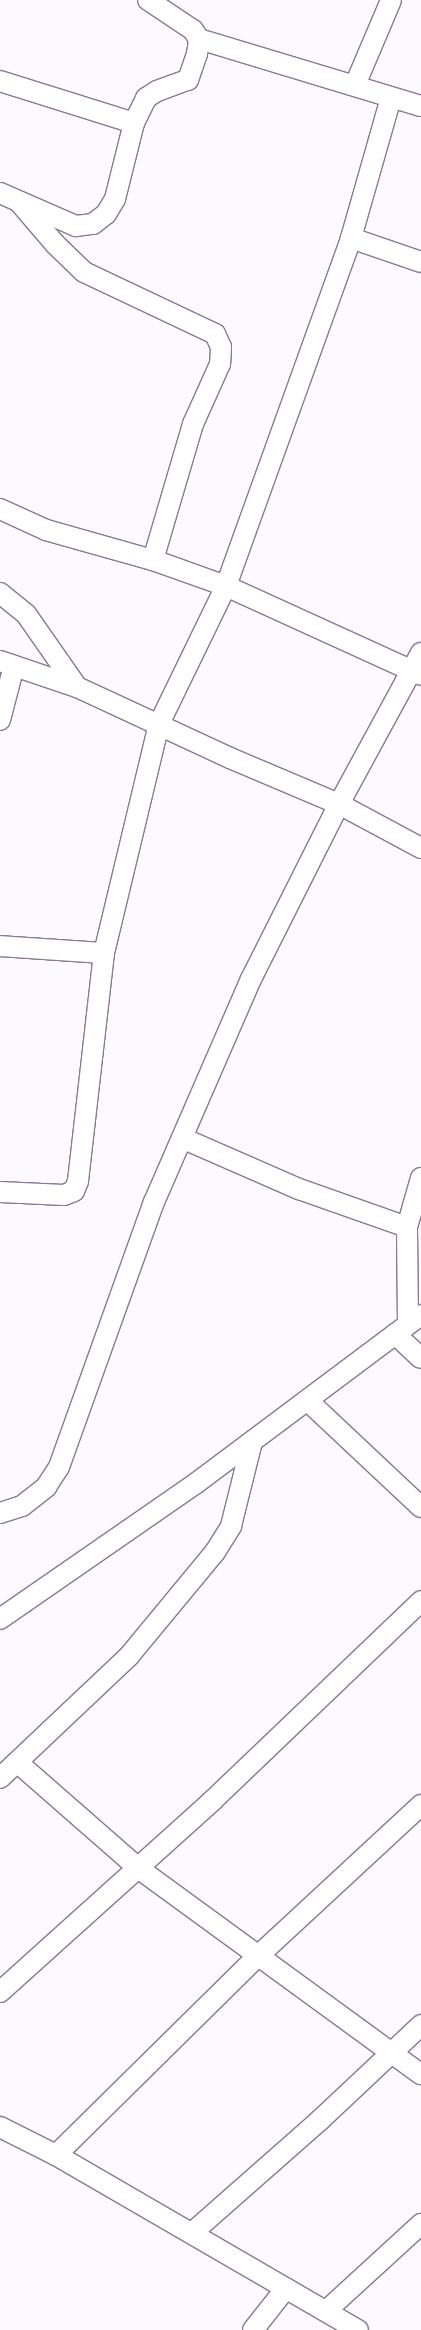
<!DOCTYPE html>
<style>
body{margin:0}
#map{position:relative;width:421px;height:2330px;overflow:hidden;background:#fcf9ff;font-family:"DejaVu Sans",sans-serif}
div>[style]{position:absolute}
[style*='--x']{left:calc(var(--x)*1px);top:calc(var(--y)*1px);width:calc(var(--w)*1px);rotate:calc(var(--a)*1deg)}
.roads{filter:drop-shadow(1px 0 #887995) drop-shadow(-1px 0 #887995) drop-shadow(0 1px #887995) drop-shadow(0 -1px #887995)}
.street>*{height:20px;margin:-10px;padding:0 10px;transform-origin:10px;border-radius:10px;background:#fff}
span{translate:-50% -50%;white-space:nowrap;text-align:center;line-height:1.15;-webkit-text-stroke:4px #fcf9ff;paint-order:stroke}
</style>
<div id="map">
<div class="roads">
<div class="street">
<i style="--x:199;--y:39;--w:232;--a:16.8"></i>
<i style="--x:0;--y:81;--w:140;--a:17.4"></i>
<i style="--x:355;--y:85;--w:92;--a:-67"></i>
<i style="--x:0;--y:193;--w:83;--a:23.5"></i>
<i style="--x:76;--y:226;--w:17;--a:-7"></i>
<i style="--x:93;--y:224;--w:16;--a:-38"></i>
<i style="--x:106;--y:214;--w:17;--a:-59"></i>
<i style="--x:115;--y:199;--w:78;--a:-76"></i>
<i style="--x:134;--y:123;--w:28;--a:-64"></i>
<i style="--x:146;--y:98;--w:13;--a:-32"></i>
<i style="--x:157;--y:91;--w:33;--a:-20"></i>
<i style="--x:188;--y:80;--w:28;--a:-71"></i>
<i style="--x:197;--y:54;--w:15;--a:-82"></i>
<i style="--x:199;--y:39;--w:11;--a:-124"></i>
<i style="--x:193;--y:30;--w:54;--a:-146.3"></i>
<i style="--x:20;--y:203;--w:54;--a:49.5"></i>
<i style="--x:55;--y:244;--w:40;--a:44"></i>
<i style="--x:84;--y:272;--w:145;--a:25.3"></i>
<i style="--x:215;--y:334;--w:14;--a:65"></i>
<i style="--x:221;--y:347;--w:17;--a:93"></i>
<i style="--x:220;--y:364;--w:66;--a:114.2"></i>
<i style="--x:193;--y:424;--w:142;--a:106.4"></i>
<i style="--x:351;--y:238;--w:74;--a:18.9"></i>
<i style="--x:0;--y:509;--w:51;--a:24.5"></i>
<i style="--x:46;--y:530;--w:111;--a:15.7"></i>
<i style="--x:153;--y:560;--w:77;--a:19.6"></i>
<i style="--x:226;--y:586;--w:214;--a:24.5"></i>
<i style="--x:0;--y:593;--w:33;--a:39"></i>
<i style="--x:26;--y:614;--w:89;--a:55.1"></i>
<i style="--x:0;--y:661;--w:81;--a:18.7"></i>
<i style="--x:77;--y:687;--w:169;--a:24.9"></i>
<i style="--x:230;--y:758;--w:118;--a:22.9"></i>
<i style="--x:339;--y:804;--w:93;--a:28.2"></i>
<i style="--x:0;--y:720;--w:56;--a:-75.5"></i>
<i style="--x:0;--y:946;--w:104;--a:3.9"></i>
<i style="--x:182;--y:1138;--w:128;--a:23.6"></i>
<i style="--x:299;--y:1189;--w:114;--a:19.4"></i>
<i style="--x:0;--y:1192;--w:64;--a:2.7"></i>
<i style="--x:64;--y:1195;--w:11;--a:-22"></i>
<i style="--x:74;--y:1191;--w:11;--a:-68"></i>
<i style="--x:78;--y:1181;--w:229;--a:-83.5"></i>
<i style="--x:104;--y:953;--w:236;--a:-76.5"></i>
<i style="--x:159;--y:724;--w:153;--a:-64.1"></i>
<i style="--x:226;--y:586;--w:370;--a:-70.2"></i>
<i style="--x:351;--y:238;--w:146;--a:-74.1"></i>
<i style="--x:408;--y:1324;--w:97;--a:-90.6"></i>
<i style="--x:407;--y:1227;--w:51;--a:-74.1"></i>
<i style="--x:395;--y:1334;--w:35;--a:43"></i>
<i style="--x:308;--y:1401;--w:155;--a:43.2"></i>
<i style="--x:0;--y:1513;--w:23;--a:-18"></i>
<i style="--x:22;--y:1506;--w:31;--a:-38"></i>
<i style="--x:46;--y:1487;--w:24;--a:-57"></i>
<i style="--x:59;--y:1467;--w:282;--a:-70.3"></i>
<i style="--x:154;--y:1202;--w:243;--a:-66.5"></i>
<i style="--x:251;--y:979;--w:196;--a:-63.3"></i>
<i style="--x:339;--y:804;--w:172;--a:-61.5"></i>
<i style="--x:0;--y:1619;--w:237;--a:-34.7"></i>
<i style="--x:195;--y:1484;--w:282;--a:-36.8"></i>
<i style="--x:17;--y:1762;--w:161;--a:41.2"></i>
<i style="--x:138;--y:1868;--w:350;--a:36.1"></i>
<i style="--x:0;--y:1778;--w:178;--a:-43.4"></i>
<i style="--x:129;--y:1656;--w:135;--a:-50.4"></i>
<i style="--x:215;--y:1552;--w:31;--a:-58"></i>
<i style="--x:231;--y:1526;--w:87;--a:-76"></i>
<i style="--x:0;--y:1992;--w:287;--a:-42"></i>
<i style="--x:213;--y:1800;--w:288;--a:-43.7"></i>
<i style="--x:0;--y:2127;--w:63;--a:26.6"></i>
<i style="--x:56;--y:2155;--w:349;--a:30.1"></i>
<i style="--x:56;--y:2155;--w:285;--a:-44.6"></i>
<i style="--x:259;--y:1955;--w:221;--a:-42.8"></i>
<i style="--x:192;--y:2233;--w:171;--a:-41.4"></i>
<i style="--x:320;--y:2120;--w:139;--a:-43.2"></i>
<i style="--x:326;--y:2311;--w:129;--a:-42.5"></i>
<i style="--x:253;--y:2330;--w:53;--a:-51.8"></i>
</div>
</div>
</div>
